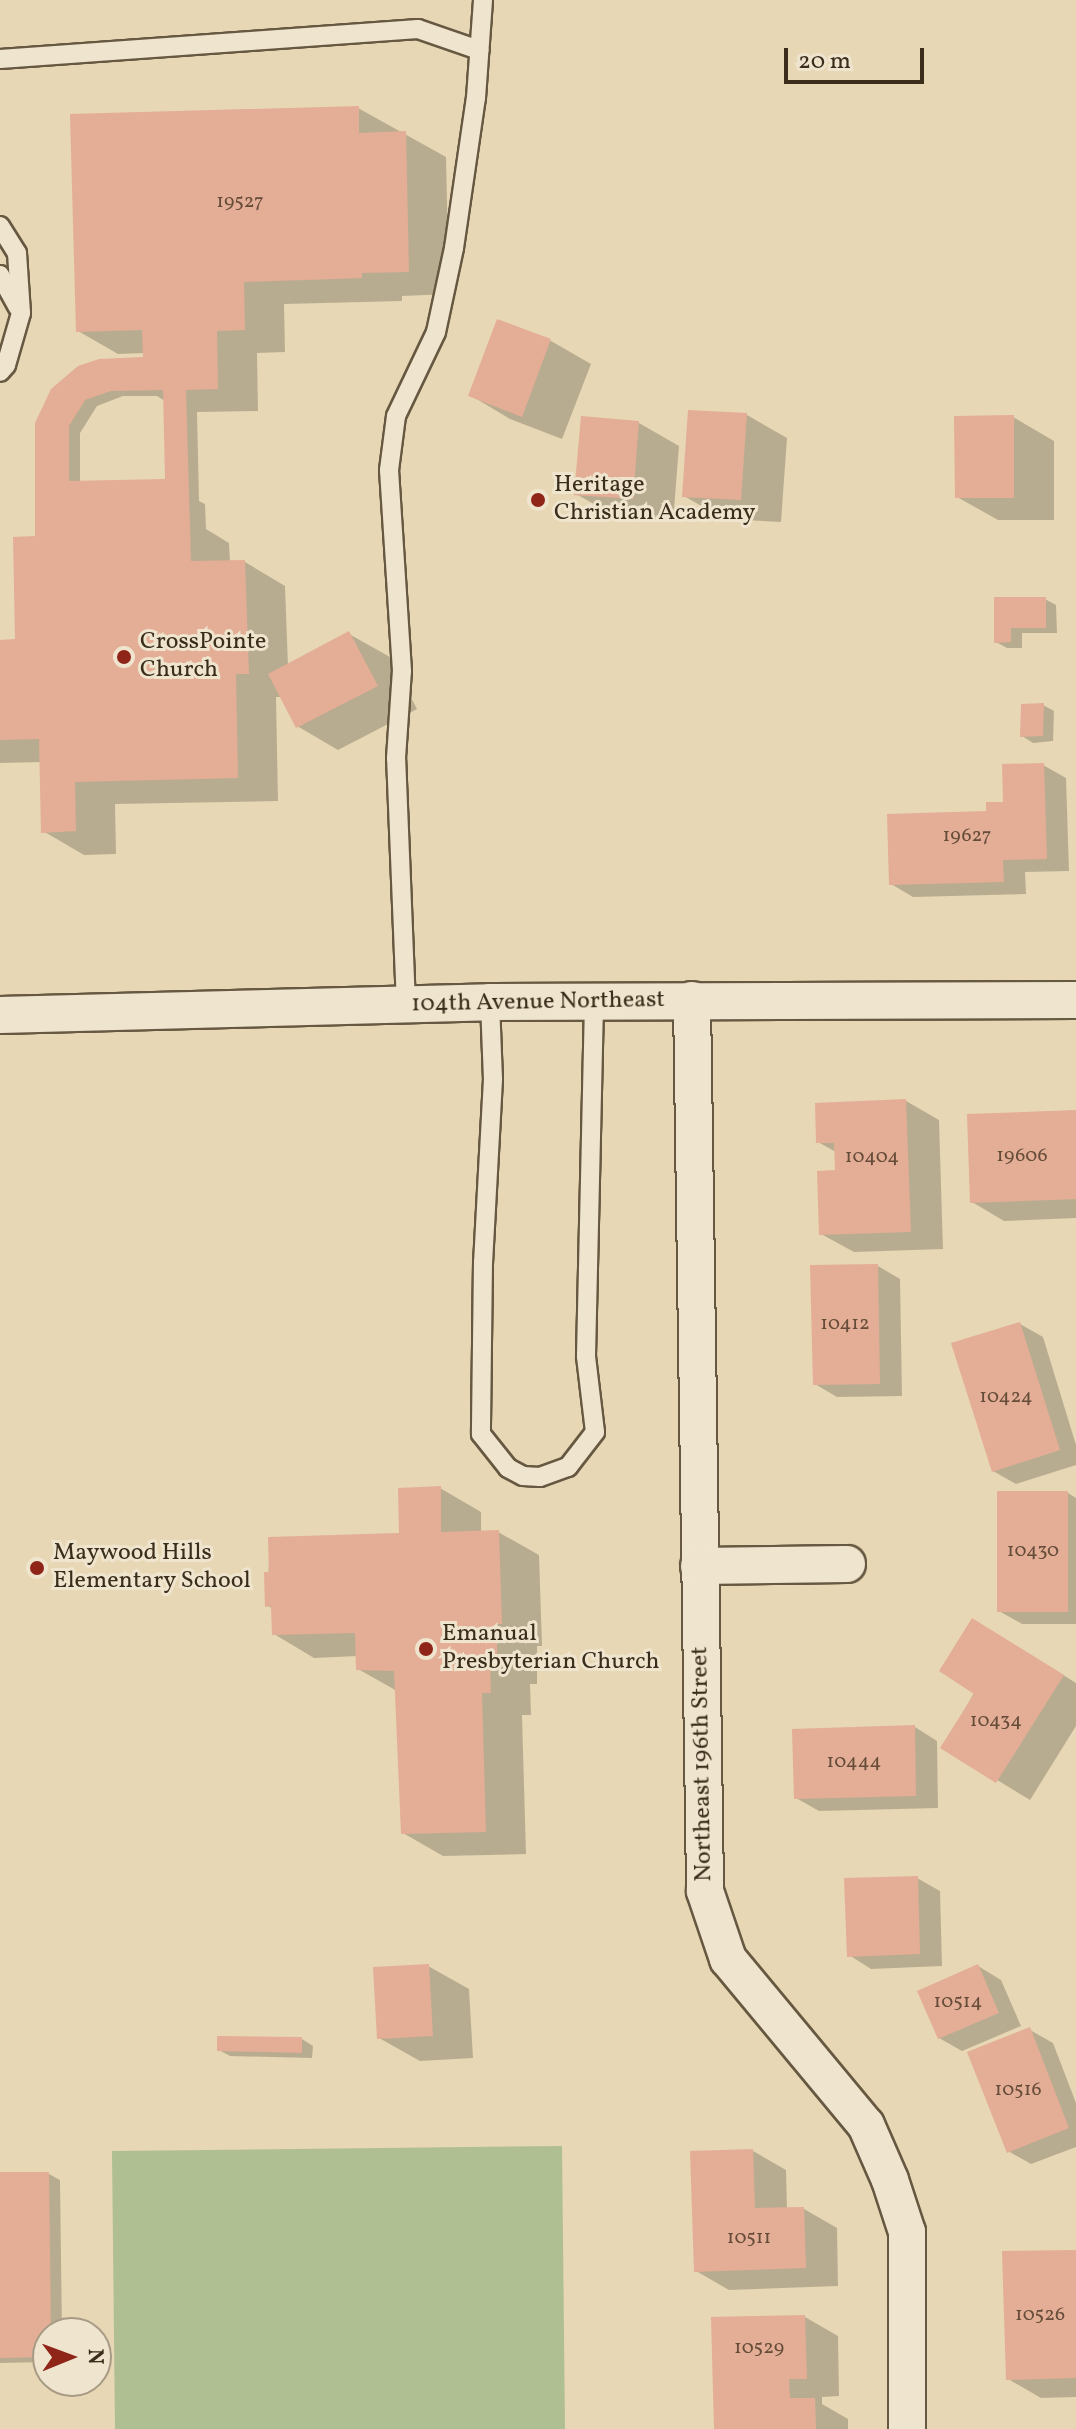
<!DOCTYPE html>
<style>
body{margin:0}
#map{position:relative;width:1076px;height:2429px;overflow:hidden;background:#e7d7b4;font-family:Vollkorn,serif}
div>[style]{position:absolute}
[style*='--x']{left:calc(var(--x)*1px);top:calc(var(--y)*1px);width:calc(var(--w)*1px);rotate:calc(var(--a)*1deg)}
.green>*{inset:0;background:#b0bf91}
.shadow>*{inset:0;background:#0003}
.building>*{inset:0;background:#e4ad95}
.roads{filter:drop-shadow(2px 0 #665841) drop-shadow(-2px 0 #665841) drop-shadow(0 2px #665841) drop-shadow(0 -2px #665841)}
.lane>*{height:18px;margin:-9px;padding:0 9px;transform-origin:9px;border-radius:9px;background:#efe5ce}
.street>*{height:36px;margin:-18px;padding:0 18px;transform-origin:18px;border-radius:18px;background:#efe5ce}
.dots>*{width:22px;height:22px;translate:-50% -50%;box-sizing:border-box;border:4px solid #efe5ce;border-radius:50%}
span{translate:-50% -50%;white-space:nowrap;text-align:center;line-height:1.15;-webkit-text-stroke:6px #efe5ce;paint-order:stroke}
.number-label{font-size:20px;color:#654d3a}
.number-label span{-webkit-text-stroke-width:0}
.poi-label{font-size:24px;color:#3b2d1b}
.left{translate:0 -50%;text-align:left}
.street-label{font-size:24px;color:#3b2d1b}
.north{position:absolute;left:32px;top:2317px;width:80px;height:80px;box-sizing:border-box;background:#efe5ce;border:2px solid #a79b86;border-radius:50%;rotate:89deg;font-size:22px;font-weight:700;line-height:32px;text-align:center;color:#3b2d1b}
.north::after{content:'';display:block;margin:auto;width:28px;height:36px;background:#8f2418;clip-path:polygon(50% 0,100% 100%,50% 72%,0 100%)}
.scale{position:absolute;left:784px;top:48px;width:140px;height:36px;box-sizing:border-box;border:4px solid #3b2d1b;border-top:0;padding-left:10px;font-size:24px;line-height:28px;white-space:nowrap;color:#3b2d1b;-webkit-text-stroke:6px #efe5ce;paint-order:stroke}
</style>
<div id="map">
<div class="green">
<i style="clip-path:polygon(562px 2146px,565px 2429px,115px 2429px,112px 2151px)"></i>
</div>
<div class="shadow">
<i style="clip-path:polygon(evenodd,358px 108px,446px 157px,449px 294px,402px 296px,402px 301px,284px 304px,285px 352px,257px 353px,258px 411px,197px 412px,199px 501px,205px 504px,206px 529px,229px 543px,230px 563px,245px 562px,285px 586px,288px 666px,349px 634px,390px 657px,417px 709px,338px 750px,297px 726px,282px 697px,276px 697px,278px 801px,115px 804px,116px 854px,84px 855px,43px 831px,42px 762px,0 763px,0 642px,18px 641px,38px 538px,37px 424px,145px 359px,145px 353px,118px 354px,78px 331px,358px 108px,123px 396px,157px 396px,165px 401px,168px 482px,80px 483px,80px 433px,97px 406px,123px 396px)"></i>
<i style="clip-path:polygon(498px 321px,551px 341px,591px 364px,562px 439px,510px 419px,470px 395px)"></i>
<i style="clip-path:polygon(747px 415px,787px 438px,781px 522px,724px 519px,684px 496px)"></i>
<i style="clip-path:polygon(1013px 417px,1054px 441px,1054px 520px,998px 520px,957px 497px)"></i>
<i style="clip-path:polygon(639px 423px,679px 446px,673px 522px,617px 517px,576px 494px)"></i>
<i style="clip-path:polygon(996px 599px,1045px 599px,1056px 605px,1057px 633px,1022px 633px,1022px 648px,1007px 648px,996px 642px)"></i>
<i style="clip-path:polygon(1043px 705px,1054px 711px,1053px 741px,1033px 743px,1022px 736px)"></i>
<i style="clip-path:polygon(1043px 765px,1066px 778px,1069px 871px,1025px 872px,1026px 894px,913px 897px,891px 884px,1005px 804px)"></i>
<i style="clip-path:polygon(906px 1101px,939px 1120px,943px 1249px,854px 1252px,821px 1234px,837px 1172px,836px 1152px,818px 1142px)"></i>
<i style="clip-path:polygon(1076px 1112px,1076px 1218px,1004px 1221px,972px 1202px)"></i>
<i style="clip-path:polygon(878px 1266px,900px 1279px,902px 1396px,837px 1397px,815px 1384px)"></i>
<i style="clip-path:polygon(1020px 1324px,1043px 1337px,1076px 1445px,1076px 1465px,1016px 1484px,993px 1471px)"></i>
<i style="clip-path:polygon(440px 1488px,481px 1512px,481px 1532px,498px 1532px,539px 1555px,542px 1646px,537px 1646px,537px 1684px,530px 1684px,531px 1715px,522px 1715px,526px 1854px,443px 1856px,403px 1833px,397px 1691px,358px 1669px,358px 1656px,314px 1658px,274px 1634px,273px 1609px,267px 1605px,270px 1539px,401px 1535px)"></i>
<i style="clip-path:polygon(1068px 1493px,1076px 1498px,1076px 1624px,1022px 1624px,999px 1611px)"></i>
<i style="clip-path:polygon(1005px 1639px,1076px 1683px,1076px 1726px,1030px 1800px,943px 1747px)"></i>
<i style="clip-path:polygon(915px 1727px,937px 1741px,938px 1808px,819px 1811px,796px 1798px)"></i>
<i style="clip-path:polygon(917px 1878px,940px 1891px,942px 1966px,871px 1969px,849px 1955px)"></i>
<i style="clip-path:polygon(428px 1966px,469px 1989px,473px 2058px,420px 2061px,379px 2038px)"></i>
<i style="clip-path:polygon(978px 1966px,1001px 1980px,1021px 2026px,962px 2051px,939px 2038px)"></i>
<i style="clip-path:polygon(1030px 2030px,1053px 2043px,1076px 2103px,1076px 2147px,1031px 2164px,1008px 2151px)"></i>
<i style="clip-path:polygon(302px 2039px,313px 2046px,312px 2058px,230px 2056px,219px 2050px)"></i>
<i style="clip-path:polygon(753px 2151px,786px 2170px,787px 2210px,804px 2209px,837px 2228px,838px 2286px,729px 2290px,696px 2271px)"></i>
<i style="clip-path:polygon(0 2174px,49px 2174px,60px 2180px,62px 2333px,48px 2333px,48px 2362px,0 2363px)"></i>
<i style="clip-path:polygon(1076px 2252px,1076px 2397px,1041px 2398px,1008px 2379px)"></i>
<i style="clip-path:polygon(805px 2317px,838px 2336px,839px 2396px,822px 2397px,822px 2404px,848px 2419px,848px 2429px,716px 2429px)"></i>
</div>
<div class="building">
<i style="clip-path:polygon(evenodd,359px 106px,359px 133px,406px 131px,409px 272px,362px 273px,362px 278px,244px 282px,245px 330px,217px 331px,218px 389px,186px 390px,191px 561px,245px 560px,249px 674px,236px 674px,238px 778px,75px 782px,76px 831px,41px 833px,39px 739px,0 740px,0 640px,15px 639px,13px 537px,35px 536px,35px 423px,51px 389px,78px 366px,99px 359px,143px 357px,142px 330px,76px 332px,70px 114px,359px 106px,163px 390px,165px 479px,69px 481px,69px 426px,85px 400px,111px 391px,163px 390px)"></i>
<i style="clip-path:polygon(497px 319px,551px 339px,522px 417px,468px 396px)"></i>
<i style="clip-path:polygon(688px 410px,747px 413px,741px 500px,682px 497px)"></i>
<i style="clip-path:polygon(1014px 415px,1014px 498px,955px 498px,954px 416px)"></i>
<i style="clip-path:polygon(581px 416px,639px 421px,633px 499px,574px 495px)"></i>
<i style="clip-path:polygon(994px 597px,1046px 597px,1046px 628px,1011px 628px,1011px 642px,994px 643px)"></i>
<i style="clip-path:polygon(349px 631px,378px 686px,296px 728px,268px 674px)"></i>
<i style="clip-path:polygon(1044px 703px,1043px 736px,1020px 737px,1021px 704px)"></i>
<i style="clip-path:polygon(1044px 763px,1047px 859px,1003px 860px,1004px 882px,889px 885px,887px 814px,986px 811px,986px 802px,1003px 802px,1002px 764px)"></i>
<i style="clip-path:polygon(906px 1099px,911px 1232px,819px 1235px,817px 1171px,835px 1170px,834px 1143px,816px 1143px,815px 1103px)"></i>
<i style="clip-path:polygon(1076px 1110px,1076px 1199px,970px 1203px,967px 1114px)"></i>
<i style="clip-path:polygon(878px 1264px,880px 1384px,813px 1385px,810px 1265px)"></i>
<i style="clip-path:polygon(1020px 1322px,1060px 1450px,992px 1472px,951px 1343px)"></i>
<i style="clip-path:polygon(441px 1486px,441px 1532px,499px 1530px,502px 1624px,497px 1624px,497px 1662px,490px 1662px,491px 1693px,482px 1693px,486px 1832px,401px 1834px,394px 1671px,356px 1670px,355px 1633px,272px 1635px,271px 1606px,265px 1607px,264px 1572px,269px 1572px,268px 1537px,399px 1533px,398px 1488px)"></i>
<i style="clip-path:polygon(997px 1491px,1068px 1491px,1068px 1612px,997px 1612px)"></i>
<i style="clip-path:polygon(972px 1618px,1064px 1675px,996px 1783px,940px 1748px,974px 1694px,939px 1671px)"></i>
<i style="clip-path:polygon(915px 1725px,916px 1796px,794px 1799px,792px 1729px)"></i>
<i style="clip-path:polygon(918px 1876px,920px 1954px,847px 1957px,844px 1878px)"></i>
<i style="clip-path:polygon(429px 1964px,433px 2036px,377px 2039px,373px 1967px)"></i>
<i style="clip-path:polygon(978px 1964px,999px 2013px,938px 2039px,917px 1991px)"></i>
<i style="clip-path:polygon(1030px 2027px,1069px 2128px,1007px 2153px,967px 2052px)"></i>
<i style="clip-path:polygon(217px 2036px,302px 2037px,302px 2053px,217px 2051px)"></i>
<i style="clip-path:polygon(753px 2149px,755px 2208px,804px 2207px,806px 2268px,694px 2272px,690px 2151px)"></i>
<i style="clip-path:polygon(0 2172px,49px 2172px,51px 2333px,48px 2333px,48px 2357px,0 2358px)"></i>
<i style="clip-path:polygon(1076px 2250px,1076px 2378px,1006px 2380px,1002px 2251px)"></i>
<i style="clip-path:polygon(805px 2315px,807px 2379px,789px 2379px,790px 2398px,815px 2398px,816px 2429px,714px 2429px,711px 2317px)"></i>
</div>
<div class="roads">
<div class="lane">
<i style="--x:0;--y:59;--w:419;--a:-4.1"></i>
<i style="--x:418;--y:29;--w:65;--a:19"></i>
<i style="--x:0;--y:226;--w:32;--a:58"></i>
<i style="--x:17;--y:253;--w:60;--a:86.2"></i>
<i style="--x:21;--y:313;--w:54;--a:106.1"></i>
<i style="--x:6;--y:365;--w:9;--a:131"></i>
<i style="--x:0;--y:275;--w:37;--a:61"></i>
<i style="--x:490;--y:1002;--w:77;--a:87.8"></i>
<i style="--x:493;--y:1079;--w:183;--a:93.1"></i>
<i style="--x:483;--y:1262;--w:172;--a:90.7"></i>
<i style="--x:481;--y:1434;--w:43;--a:51.5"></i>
<i style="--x:508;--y:1468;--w:17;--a:28"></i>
<i style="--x:523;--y:1476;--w:17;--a:3"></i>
<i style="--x:540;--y:1477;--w:30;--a:-20"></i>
<i style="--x:568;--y:1467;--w:44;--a:-52.4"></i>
<i style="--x:595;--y:1432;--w:77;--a:-96.8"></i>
<i style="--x:586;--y:1356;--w:352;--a:-88.7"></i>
<i style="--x:406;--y:1005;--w:247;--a:-92.3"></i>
<i style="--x:396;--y:758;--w:87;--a:-86.1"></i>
<i style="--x:402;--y:671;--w:201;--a:-93.7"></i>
<i style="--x:389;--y:470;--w:54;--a:-82.6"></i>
<i style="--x:396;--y:416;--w:93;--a:-64.5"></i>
<i style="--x:436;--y:332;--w:86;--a:-77.9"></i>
<i style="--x:454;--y:248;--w:152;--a:-81.7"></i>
<i style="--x:476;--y:98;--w:98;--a:-85.9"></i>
</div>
<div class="street">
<i style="--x:692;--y:1000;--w:891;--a:89.16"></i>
<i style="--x:705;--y:1891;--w:72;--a:71.3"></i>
<i style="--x:728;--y:1959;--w:216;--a:50.3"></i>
<i style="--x:866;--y:2125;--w:60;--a:66.4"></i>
<i style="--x:890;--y:2180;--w:55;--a:71.9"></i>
<i style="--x:907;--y:2232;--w:197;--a:90"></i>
<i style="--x:0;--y:1015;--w:490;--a:-1.5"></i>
<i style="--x:490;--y:1002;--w:586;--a:-0.2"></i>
<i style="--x:699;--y:1566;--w:148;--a:-0.8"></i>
</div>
</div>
<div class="dots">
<i style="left:538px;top:500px;background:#8f2418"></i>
<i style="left:124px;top:657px;background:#8f2418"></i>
<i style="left:37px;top:1568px;background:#8f2418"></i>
<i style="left:426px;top:1649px;background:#8f2418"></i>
</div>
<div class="number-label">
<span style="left:240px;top:202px">19527</span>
<span style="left:967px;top:836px">19627</span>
<span style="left:1022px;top:1156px">19606</span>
<span style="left:872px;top:1157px">10404</span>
<span style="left:845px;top:1324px">10412</span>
<span style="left:1006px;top:1397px">10424</span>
<span style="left:1033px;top:1551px">10430</span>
<span style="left:996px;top:1721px">10434</span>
<span style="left:854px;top:1762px">10444</span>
<span style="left:958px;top:2002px">10514</span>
<span style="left:1018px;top:2090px">10516</span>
<span style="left:749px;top:2238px">10511</span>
<span style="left:1040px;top:2315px">10526</span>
<span style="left:759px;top:2348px">10529</span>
</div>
<div class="poi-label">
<span class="left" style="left:554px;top:500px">Heritage<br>Christian Academy</span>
<span class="left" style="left:140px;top:657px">CrossPointe<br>Church</span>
<span class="left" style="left:53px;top:1568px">Maywood Hills<br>Elementary School</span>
<span class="left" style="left:442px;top:1649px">Emanual<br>Presbyterian Church</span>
</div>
<div class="street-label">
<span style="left:538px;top:1003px;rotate:-1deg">104th Avenue Northeast</span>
<span style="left:703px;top:1764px;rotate:-91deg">Northeast 196th Street</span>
</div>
<div class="north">N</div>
<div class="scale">20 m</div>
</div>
